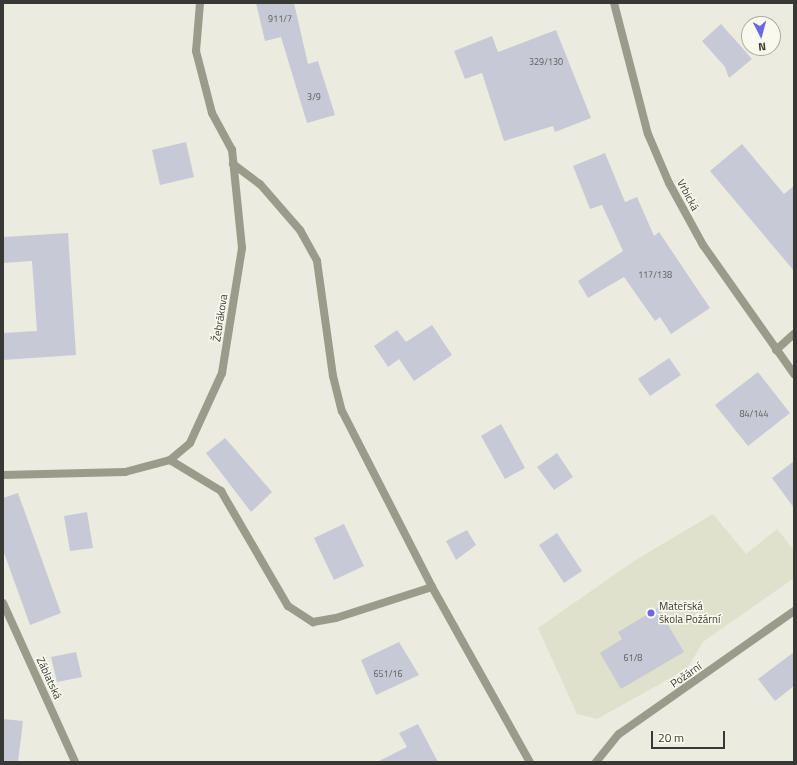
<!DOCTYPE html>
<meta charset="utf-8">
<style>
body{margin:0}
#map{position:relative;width:797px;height:765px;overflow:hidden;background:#ebecdf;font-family:"Titillium Web",sans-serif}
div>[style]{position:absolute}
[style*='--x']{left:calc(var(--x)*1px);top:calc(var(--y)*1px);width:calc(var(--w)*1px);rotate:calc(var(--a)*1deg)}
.built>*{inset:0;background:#e0e1cd}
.building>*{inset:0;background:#c8c9d6}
.service>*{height:8px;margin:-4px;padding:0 4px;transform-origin:4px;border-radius:4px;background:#9a9b8a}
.minor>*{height:8px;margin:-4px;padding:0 4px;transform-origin:4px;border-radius:4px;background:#9a9b8a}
.tertiary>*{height:8px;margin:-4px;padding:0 4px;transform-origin:4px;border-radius:4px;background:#9a9b8a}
.dots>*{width:11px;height:11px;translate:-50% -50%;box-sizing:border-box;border:2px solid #f9faed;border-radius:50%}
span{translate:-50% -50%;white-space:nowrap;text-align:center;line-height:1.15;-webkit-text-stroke:3px #f9faed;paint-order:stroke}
.number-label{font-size:9px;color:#5c5d5c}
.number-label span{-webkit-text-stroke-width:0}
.street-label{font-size:11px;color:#383934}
.poi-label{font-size:11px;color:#383934}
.left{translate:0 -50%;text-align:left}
.frame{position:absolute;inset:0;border:4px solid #383934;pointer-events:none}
.north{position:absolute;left:741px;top:16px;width:40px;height:40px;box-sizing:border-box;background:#f9faed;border:1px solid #acada3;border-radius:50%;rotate:174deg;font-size:11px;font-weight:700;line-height:16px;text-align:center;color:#383934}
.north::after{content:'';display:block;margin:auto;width:14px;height:18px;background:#6d67e1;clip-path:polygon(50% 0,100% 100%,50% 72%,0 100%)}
.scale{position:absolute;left:651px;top:731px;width:74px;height:18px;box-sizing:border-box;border:2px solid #383934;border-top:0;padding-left:5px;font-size:12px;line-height:14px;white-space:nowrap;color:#383934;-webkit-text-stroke:3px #f9faed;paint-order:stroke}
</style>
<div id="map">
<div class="built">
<i style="clip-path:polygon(713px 514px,746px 554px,777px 529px,794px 550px,794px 578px,703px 642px,687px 669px,597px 719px,577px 714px,538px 628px,634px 561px)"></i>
</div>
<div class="building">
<i style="clip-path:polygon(256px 3px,294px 3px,308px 64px,318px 61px,335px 115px,307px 123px,281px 37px,265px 41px)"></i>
<i style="clip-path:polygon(721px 24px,752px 59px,729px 78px,725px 67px,702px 41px)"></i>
<i style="clip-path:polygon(556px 30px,591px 118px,555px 132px,553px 126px,504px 141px,482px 73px,465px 79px,454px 51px,492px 36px,498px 52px)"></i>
<i style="clip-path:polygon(186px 142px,194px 177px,160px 185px,152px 150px)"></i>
<i style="clip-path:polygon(742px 144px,784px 194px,794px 186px,794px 271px,710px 171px)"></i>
<i style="clip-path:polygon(605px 153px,625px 202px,637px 197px,654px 236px,659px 232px,710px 308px,671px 334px,660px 317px,655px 321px,624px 277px,588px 298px,578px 281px,623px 251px,602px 205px,590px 209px,573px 166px)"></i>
<i style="clip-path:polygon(68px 233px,76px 355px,3px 360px,3px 333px,37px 331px,32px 261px,3px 263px,3px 237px)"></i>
<i style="clip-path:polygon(432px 325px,452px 355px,414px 381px,399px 359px,388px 367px,374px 346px,397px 330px,406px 342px)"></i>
<i style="clip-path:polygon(669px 358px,681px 375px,650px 396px,638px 379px)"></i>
<i style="clip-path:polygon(758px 372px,790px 413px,748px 446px,715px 405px)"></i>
<i style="clip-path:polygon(501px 424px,525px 468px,505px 479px,481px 436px)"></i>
<i style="clip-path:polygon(225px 438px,272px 492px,251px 512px,206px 453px)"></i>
<i style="clip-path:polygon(557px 453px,573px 477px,554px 490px,537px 467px)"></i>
<i style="clip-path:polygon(794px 461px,794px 508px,772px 478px)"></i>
<i style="clip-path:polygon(18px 493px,61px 613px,30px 625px,3px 550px,3px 498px)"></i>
<i style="clip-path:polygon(87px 512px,93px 548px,70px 551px,64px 516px)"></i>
<i style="clip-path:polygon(344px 524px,364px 566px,334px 580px,314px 538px)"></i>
<i style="clip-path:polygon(467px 530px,476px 545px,456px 560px,446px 541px)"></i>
<i style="clip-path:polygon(557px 533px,582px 571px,564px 583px,539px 545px)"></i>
<i style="clip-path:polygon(658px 608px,684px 652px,621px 689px,600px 653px,622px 639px,618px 632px)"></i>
<i style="clip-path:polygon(399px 642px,419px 675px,376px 695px,361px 660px)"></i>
<i style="clip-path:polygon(76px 652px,82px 677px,57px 682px,51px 657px)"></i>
<i style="clip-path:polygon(794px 652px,794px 686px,775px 701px,758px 679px)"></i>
<i style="clip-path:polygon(3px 719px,23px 721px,18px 762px,3px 762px)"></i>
<i style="clip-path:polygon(418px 724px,438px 762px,377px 762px,407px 747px,399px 733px)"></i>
</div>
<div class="service">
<i style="--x:233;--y:164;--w:34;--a:37"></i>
<i style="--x:260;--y:184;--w:61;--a:49"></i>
<i style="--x:300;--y:230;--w:35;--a:61"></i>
<i style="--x:317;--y:261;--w:116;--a:82.1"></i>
<i style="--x:333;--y:376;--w:36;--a:76"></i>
<i style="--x:342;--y:411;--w:198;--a:62.9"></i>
<i style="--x:170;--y:460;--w:60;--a:31.3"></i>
<i style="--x:221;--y:491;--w:133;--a:59.8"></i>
<i style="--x:288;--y:606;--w:30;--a:33"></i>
<i style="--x:313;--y:622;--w:23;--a:-10"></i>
<i style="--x:336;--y:618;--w:101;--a:-17.9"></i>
<i style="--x:432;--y:587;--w:201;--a:60.8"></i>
<i style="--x:3;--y:475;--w:122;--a:-1.4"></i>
<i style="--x:125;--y:472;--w:47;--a:-14.9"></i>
<i style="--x:170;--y:460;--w:26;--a:-40"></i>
<i style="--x:190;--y:443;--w:77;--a:-65.4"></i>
<i style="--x:222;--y:373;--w:127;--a:-80.9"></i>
<i style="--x:242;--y:248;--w:99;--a:-95.8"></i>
<i style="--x:232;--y:150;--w:42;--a:-118.4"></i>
<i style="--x:212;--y:113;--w:64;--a:-104.5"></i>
<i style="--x:196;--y:51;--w:48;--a:-85.2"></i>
<i style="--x:596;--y:762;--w:36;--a:-51"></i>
<i style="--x:619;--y:734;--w:214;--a:-35.1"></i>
</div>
<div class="minor">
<i style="--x:776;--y:350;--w:24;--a:-42"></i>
<i style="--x:3;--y:603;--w:175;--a:65.6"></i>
</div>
<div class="tertiary">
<i style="--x:614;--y:3;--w:135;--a:75.5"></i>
<i style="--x:648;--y:134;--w:53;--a:66.8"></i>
<i style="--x:669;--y:183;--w:71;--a:61.3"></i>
<i style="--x:703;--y:245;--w:158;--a:54.8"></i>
</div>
<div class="dots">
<i style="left:651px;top:613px;background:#6d67e1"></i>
</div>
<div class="number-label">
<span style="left:280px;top:19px">911/7</span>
<span style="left:546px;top:62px">329/130</span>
<span style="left:314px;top:97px">3/9</span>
<span style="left:655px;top:275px">117/138</span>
<span style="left:754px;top:414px">84/144</span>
<span style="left:633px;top:658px">61/8</span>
<span style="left:388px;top:674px">651/16</span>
</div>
<div class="street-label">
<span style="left:688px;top:195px;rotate:62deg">Vrbická</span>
<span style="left:220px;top:318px;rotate:-81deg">Žebrákova</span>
<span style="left:686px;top:675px;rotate:-35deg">Požární</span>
<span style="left:49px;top:678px;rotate:65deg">Záblatská</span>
</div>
<div class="poi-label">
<span class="left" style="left:659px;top:613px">Mateřská<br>škola Požární</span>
</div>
<div class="frame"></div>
<div class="north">N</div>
<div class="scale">20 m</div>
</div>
